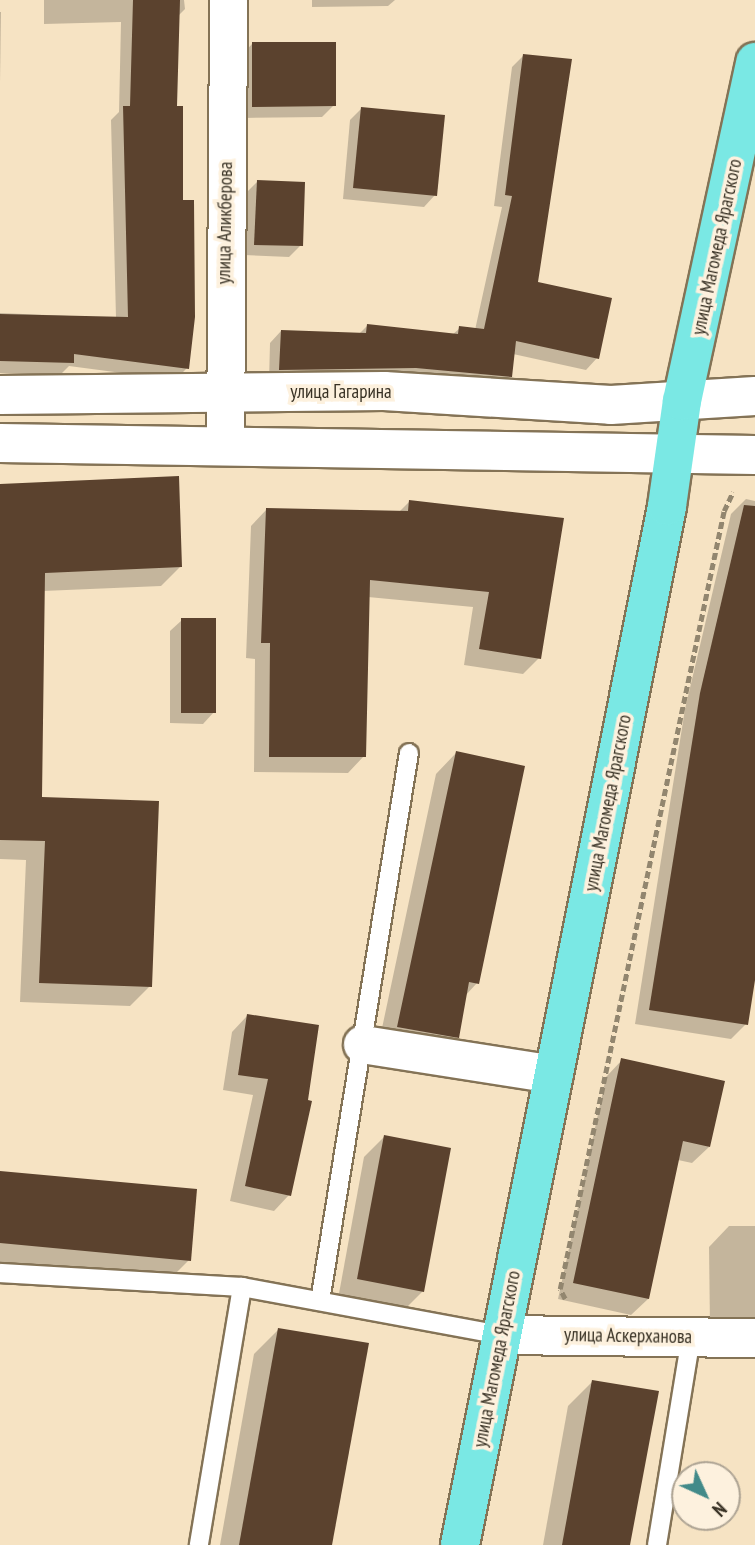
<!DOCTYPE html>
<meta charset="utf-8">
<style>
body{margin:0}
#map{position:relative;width:755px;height:1545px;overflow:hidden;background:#f6e3c3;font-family:"PT Sans Narrow",sans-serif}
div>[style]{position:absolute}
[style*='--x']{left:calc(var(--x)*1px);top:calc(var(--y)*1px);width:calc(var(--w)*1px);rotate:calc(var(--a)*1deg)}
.shadow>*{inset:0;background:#0003}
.building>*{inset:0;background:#5b422e}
.path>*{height:4.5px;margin-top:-2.25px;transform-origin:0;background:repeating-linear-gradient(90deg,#92866f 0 7px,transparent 0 10.5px)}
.roads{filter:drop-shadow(2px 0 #847356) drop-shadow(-2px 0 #847356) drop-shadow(0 2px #847356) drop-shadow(0 -2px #847356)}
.lane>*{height:18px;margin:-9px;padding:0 9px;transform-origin:9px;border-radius:9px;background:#fff}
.street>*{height:37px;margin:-18.5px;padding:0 18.5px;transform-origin:18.5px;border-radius:18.5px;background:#fff}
.secondary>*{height:38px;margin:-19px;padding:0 19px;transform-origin:19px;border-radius:19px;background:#fff}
.primary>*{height:38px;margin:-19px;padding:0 19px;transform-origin:19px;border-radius:19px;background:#7ae8e4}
span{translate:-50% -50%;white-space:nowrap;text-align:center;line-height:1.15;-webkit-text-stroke:7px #fdf1de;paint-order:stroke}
.street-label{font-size:19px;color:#383124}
.north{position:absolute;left:671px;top:1461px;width:70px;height:70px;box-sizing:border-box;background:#fdf1de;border:2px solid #aea494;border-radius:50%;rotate:135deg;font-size:19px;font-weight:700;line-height:28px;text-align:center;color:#383124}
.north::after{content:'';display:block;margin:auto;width:24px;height:32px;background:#428a89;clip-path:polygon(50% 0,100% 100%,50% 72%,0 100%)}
</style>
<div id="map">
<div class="shadow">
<i style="clip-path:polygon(44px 0,184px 0,185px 9px,178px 16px,175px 108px,187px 368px,175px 380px,69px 366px,60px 375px,0 373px,0 313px,116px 318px,111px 120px,119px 112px,121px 22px,44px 24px)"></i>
<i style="clip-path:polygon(312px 0,395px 0,388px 6px,312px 7px)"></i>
<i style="clip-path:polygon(0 12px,1px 12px,0 83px)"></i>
<i style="clip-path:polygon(252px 44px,334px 105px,322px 117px,242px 118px,241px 56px)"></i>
<i style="clip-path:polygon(523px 56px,536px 283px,597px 358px,586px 370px,513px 354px,510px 376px,498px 388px,269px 381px,270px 343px,281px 331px,359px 334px,367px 326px,452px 335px,460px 328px,475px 330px,502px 207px,494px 206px,512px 67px)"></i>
<i style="clip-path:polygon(361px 109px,435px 195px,424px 207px,343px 199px,350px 120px)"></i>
<i style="clip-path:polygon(257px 182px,301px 245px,289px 257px,244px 255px,246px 193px)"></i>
<i style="clip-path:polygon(0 486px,181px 566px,161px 586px,43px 591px,40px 799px,150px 986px,130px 1006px,20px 1002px,26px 860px,0 859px)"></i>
<i style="clip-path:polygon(746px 499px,755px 501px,755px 969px,746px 1024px,731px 1039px,635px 1024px,685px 709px,731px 514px)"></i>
<i style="clip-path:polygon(409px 502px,562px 519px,539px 658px,523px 674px,464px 665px,473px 607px,368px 597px,364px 756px,348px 773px,254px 772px,255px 659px,246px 658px,251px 526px,267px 509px,399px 512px)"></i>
<i style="clip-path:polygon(182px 620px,214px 712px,203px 724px,170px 723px,170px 631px)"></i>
<i style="clip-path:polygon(456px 753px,477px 983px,465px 996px,457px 1037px,437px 1057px,378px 1047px,436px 774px)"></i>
<i style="clip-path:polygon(247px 1016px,317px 1026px,289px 1195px,274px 1211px,230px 1201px,253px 1095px,223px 1090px,232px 1032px)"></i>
<i style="clip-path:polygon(622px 1060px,709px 1147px,692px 1163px,678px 1160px,648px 1299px,631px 1315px,558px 1299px,606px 1077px)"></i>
<i style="clip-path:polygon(384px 1137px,423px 1291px,403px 1311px,338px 1299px,364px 1157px)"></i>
<i style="clip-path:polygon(0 1173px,189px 1260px,169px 1280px,0 1264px)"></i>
<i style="clip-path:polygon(729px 1226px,755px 1226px,755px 1325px,710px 1326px,709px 1247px)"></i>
<i style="clip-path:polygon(279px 1329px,331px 1545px,220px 1545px,254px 1354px)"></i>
<i style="clip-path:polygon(593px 1381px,629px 1545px,543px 1545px,568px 1406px)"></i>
</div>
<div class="building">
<i style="clip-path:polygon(133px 0,180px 0,177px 106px,183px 106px,183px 200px,194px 200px,195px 317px,189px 369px,74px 354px,74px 363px,0 361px,0 314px,128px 317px,123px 106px,130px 106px)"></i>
<i style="clip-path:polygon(252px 42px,336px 42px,336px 106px,252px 107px)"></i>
<i style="clip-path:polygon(523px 54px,572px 59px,538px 282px,612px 298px,599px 359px,516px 341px,512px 377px,416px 368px,279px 370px,281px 330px,366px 333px,367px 324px,458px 334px,459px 326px,484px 329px,512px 196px,505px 195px)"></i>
<i style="clip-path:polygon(361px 107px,445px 115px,437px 196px,353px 188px)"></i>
<i style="clip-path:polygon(257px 180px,305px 182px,303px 246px,254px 245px)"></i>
<i style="clip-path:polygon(179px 476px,182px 567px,45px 573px,42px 797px,159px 801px,152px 987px,39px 983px,45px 841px,0 840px,0 484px)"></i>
<i style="clip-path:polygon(409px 500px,564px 518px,541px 659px,479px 649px,489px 592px,370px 580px,366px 757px,269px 757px,270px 643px,261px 643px,266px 508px,408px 511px)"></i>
<i style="clip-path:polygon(744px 505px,755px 506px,755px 980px,748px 1025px,649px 1010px,700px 693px)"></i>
<i style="clip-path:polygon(181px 618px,216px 618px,216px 713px,181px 713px)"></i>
<i style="clip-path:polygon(456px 751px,525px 766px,479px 984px,469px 982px,459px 1038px,397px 1027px)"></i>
<i style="clip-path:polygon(247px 1014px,319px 1025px,308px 1100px,312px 1101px,291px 1196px,245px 1186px,268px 1079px,238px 1075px)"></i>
<i style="clip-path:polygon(621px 1058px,725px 1081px,710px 1147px,683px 1141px,649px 1299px,573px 1283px)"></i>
<i style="clip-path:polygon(384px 1135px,451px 1148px,424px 1292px,357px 1279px)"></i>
<i style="clip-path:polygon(0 1171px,197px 1189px,191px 1261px,0 1243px)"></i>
<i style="clip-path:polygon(278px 1328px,369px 1343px,332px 1545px,239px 1545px)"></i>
<i style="clip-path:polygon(592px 1380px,659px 1391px,630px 1545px,562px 1545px)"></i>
</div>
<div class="path">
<i style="--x:565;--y:1299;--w:11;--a:-117"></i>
<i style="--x:560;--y:1289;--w:795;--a:-78.1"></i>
<i style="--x:724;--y:511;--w:21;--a:-65"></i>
</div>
<div class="roads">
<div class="lane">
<i style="--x:0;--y:1273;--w:242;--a:3.3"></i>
<i style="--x:242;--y:1287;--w:262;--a:99.5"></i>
<i style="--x:242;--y:1287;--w:264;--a:10.5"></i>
<i style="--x:320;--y:1301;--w:555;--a:-80.78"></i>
<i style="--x:657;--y:1545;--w:211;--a:-80.7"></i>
</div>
<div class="street">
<i style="--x:225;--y:446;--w:446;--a:-89.6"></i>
<i style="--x:362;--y:1044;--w:194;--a:8.9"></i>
</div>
<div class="secondary">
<i style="--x:0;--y:395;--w:384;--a:-0.6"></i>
<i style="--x:384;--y:391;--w:227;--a:3.5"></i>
<i style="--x:611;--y:405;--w:144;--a:-3.6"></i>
<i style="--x:0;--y:443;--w:755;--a:0.91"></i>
<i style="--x:502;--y:1335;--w:253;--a:0.7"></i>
</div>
<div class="primary">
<i style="--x:460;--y:1545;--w:1059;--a:-78.73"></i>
<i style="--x:667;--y:506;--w:106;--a:-81.9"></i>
<i style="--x:682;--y:401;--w:347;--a:-77.8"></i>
</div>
</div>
<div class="street-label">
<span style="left:225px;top:223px;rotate:-89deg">улица Аликберова</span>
<span style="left:717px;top:247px;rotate:-78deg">улица Магомеда Ярагского</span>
<span style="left:341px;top:392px">улица Гагарина</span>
<span style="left:608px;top:803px;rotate:-79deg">улица Магомеда Ярагского</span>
<span style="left:628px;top:1336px;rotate:1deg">улица Аскерханова</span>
<span style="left:497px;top:1359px;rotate:-79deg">улица Магомеда Ярагского</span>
</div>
<div class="north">N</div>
</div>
